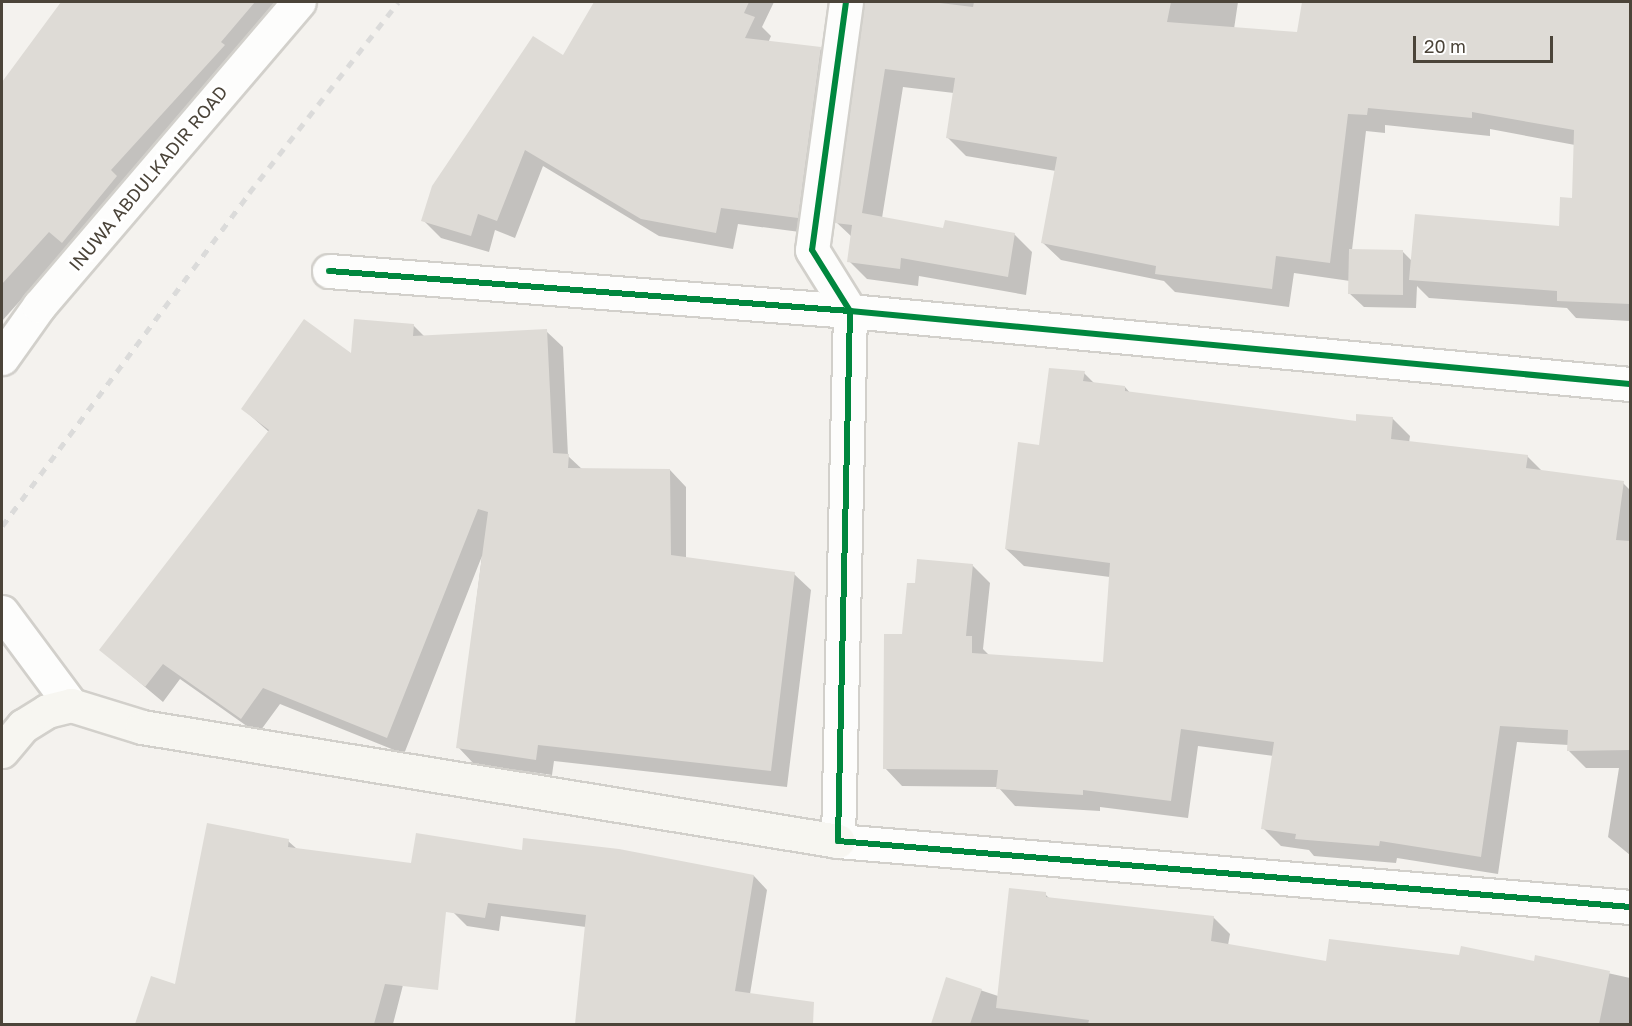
<!DOCTYPE html>
<style>
body{margin:0}
#map{position:relative;width:1632px;height:1026px;overflow:hidden;background:#f4f2ee;font-family:"Golos Text",sans-serif}
div>[style]{position:absolute}
[style*='--x']{left:calc(var(--x)*1px);top:calc(var(--y)*1px);width:calc(var(--w)*1px);rotate:calc(var(--a)*1deg)}
.shadow>*{inset:0;background:#0003}
.building>*{inset:0;background:#dedbd6}
.roads{filter:drop-shadow(2px 0 #d2d0cb) drop-shadow(-2px 0 #d2d0cb) drop-shadow(0 2px #d2d0cb) drop-shadow(0 -2px #d2d0cb)}
.minor>*{height:33px;margin:-16.5px;padding:0 16.5px;transform-origin:16.5px;border-radius:16.5px;background:#fdfdfc}
.tertiary>*{height:33px;margin:-16.5px;padding:0 16.5px;transform-origin:16.5px;border-radius:16.5px;background:#fdfdfc}
.secondary>*{height:33px;margin:-16.5px;padding:0 16.5px;transform-origin:16.5px;border-radius:16.5px;background:#f7f6f1}
.rail>*{height:4.5px;margin-top:-2.25px;transform-origin:0;background:repeating-linear-gradient(90deg,#dbdbda 0 8px,transparent 0 16px)}
.cycleway>*{height:6px;margin:-3px;padding:0 3px;transform-origin:3px;border-radius:3px;background:#00873e}
span{translate:-50% -50%;white-space:nowrap;text-align:center;line-height:1.15;-webkit-text-stroke:6px #fff;paint-order:stroke}
.street-label{font-size:18px;color:#4b4439}
.frame{position:absolute;inset:0;border:3px solid #4b4439;pointer-events:none}
.scale{position:absolute;left:1413px;top:36px;width:140px;height:27px;box-sizing:border-box;border:3px solid #4b4439;border-top:0;padding-left:8px;font-size:18px;line-height:21px;white-space:nowrap;color:#4b4439;-webkit-text-stroke:4px #fff;paint-order:stroke}
</style>
<div id="map">
<div class="shadow">
<i style="clip-path:polygon(63px 2px,287px 2px,2px 321px,2px 85px)"></i>
<i style="clip-path:polygon(596px 2px,774px 2px,762px 27px,771px 36px,768px 43px,820px 49px,838px 66px,815px 234px,738px 224px,733px 249px,659px 236px,543px 166px,515px 238px,495px 230px,489px 252px,441px 238px,423px 220px,563px 57px)"></i>
<i style="clip-path:polygon(evenodd,865px 2px,1238px 2px,1234px 29px,1298px 34px,1303px 2px,1630px 2px,1630px 321px,1576px 318px,1567px 308px,1429px 298px,1417px 286px,1416px 308px,1364px 307px,1349px 293px,1350px 281px,1294px 273px,1289px 307px,1175px 292px,1164px 281px,1061px 260px,1042px 242px,1056px 171px,966px 156px,948px 138px,954px 93px,903px 87px,882px 218px,945px 229px,1014px 234px,1032px 252px,1026px 295px,919px 276px,918px 286px,867px 279px,849px 261px,852px 237px,836px 222px,865px 2px,1385px 125px,1490px 136px,1490px 129px,1575px 145px,1573px 199px,1560px 228px,1412px 261px,1403px 252px,1352px 250px,1366px 131px,1385px 133px,1385px 125px)"></i>
<i style="clip-path:polygon(413px 325px,425px 337px,546px 331px,563px 347px,568px 456px,583px 470px,670px 470px,686px 487px,686px 559px,794px 574px,811px 590px,787px 787px,554px 761px,552px 775px,474px 764px,458px 747px,482px 556px,404px 754px,280px 704px,258px 734px,180px 679px,163px 702px,101px 650px,269px 432px,243px 409px)"></i>
<i style="clip-path:polygon(1084px 373px,1095px 384px,1125px 387px,1131px 394px,1357px 423px,1392px 418px,1410px 436px,1409px 443px,1527px 456px,1543px 472px,1623px 483px,1630px 490px,1630px 579px,1621px 648px,1630px 650px,1630px 855px,1608px 837px,1619px 768px,1586px 768px,1569px 751px,1569px 745px,1517px 742px,1498px 874px,1397px 858px,1396px 863px,1314px 856px,1309px 850px,1281px 846px,1263px 828px,1274px 756px,1198px 746px,1188px 818px,1100px 807px,1100px 811px,1015px 806px,998px 787px,902px 786px,885px 768px,904px 636px,917px 585px,972px 565px,990px 583px,983px 649px,989px 655px,1104px 664px,1110px 577px,1024px 566px,1006px 549px,1041px 446px)"></i>
<i style="clip-path:polygon(288px 841px,297px 849px,430px 880px,393px 1024px,137px 1024px,152px 978px,176px 986px)"></i>
<i style="clip-path:polygon(523px 852px,754px 876px,767px 890px,750px 994px,778px 1010px,776px 1024px,577px 1024px,586px 927px,501px 916px,499px 931px,467px 926px,453px 912px)"></i>
<i style="clip-path:polygon(1045px 894px,1050px 899px,1213px 917px,1230px 934px,1228px 945px,1327px 963px,1460px 957px,1535px 963px,1536px 957px,1630px 978px,1630px 1024px,932px 1024px,947px 979px,998px 996px)"></i>
</div>
<div class="building">
<i style="clip-path:polygon(61px 2px,255px 2px,221px 42px,225px 45px,111px 170px,117px 176px,62px 243px,49px 232px,2px 284px,2px 82px)"></i>
<i style="clip-path:polygon(594px 2px,749px 2px,744px 13px,755px 17px,745px 38px,821px 47px,798px 218px,721px 208px,716px 233px,641px 219px,525px 150px,497px 221px,478px 214px,471px 236px,421px 221px,432px 186px,533px 36px,563px 55px)"></i>
<i style="clip-path:polygon(864px 2px,932px 2px,973px 7px,974px 2px,1171px 2px,1167px 22px,1297px 32px,1302px 2px,1630px 2px,1630px 304px,1557px 301px,1557px 291px,1409px 280px,1415px 214px,1559px 226px,1560px 197px,1572px 198px,1574px 130px,1472px 112px,1472px 118px,1368px 108px,1367px 115px,1348px 114px,1330px 263px,1276px 256px,1272px 289px,1155px 274px,1156px 266px,1041px 243px,1057px 157px,946px 138px,955px 78px,885px 69px,862px 213px,943px 228px,945px 220px,1015px 233px,1008px 277px,901px 258px,900px 269px,847px 262px,852px 225px,835px 223px)"></i>
<i style="clip-path:polygon(1349px 249px,1403px 250px,1403px 295px,1348px 294px)"></i>
<i style="clip-path:polygon(304px 319px,351px 353px,354px 319px,414px 324px,413px 336px,547px 329px,553px 453px,569px 454px,568px 468px,670px 469px,671px 555px,795px 572px,771px 771px,538px 745px,536px 760px,456px 748px,488px 512px,478px 509px,387px 738px,263px 688px,241px 719px,163px 664px,145px 687px,99px 650px,269px 430px,241px 409px)"></i>
<i style="clip-path:polygon(1049px 368px,1085px 371px,1083px 381px,1125px 386px,1125px 391px,1356px 421px,1356px 414px,1393px 417px,1391px 439px,1528px 455px,1526px 468px,1624px 481px,1616px 540px,1630px 541px,1630px 750px,1567px 751px,1568px 730px,1500px 726px,1481px 857px,1380px 841px,1379px 846px,1295px 839px,1296px 834px,1261px 829px,1274px 742px,1181px 729px,1171px 801px,1083px 790px,1083px 795px,996px 789px,998px 770px,883px 769px,884px 634px,902px 634px,907px 583px,915px 583px,917px 559px,973px 564px,966px 636px,972px 636px,972px 653px,1103px 662px,1110px 563px,1005px 549px,1018px 442px,1039px 445px)"></i>
<i style="clip-path:polygon(207px 823px,289px 839px,288px 847px,411px 863px,416px 833px,522px 850px,523px 838px,619px 849px,754px 875px,735px 991px,814px 1002px,813px 1024px,575px 1024px,586px 915px,488px 903px,485px 918px,446px 912px,438px 990px,385px 984px,374px 1024px,135px 1024px,151px 976px,175px 984px)"></i>
<i style="clip-path:polygon(1009px 888px,1046px 892px,1046px 897px,1214px 916px,1211px 941px,1326px 961px,1329px 939px,1459px 955px,1461px 946px,1534px 961px,1535px 955px,1610px 971px,1599px 1024px,1088px 1024px,1089px 1020px,996px 1008px)"></i>
<i style="clip-path:polygon(946px 977px,982px 989px,970px 1024px,931px 1024px)"></i>
</div>
<div class="roads">
<div class="minor">
<i style="--x:846;--y:2;--w:250;--a:97.8"></i>
<i style="--x:812;--y:250;--w:72;--a:58.1"></i>
<i style="--x:850;--y:311;--w:530;--a:91.3"></i>
<i style="--x:838;--y:841;--w:795;--a:4.76"></i>
<i style="--x:329;--y:271;--w:523;--a:4.39"></i>
<i style="--x:850;--y:311;--w:783;--a:5.35"></i>
<i style="--x:2;--y:612;--w:116;--a:53.4"></i>
</div>
<div class="tertiary">
<i style="--x:2;--y:358;--w:64;--a:-54.6"></i>
<i style="--x:39;--y:306;--w:400;--a:-49.5"></i>
</div>
<div class="secondary">
<i style="--x:2;--y:751;--w:33;--a:-50"></i>
<i style="--x:23;--y:726;--w:28;--a:-32"></i>
<i style="--x:47;--y:711;--w:25;--a:-14"></i>
<i style="--x:71;--y:705;--w:74;--a:17.2"></i>
<i style="--x:142;--y:727;--w:705;--a:9.3"></i>
</div>
</div>
<div class="rail">
<i style="--x:2;--y:526;--w:415;--a:-53.4"></i>
<i style="--x:249;--y:193;--w:242;--a:-52"></i>
</div>
<div class="cycleway">
<i style="--x:846;--y:2;--w:250;--a:97.8"></i>
<i style="--x:812;--y:250;--w:72;--a:58.1"></i>
<i style="--x:850;--y:311;--w:530;--a:91.3"></i>
<i style="--x:838;--y:841;--w:795;--a:4.76"></i>
<i style="--x:329;--y:271;--w:523;--a:4.39"></i>
<i style="--x:850;--y:311;--w:783;--a:5.35"></i>
</div>
<div class="street-label">
<span style="left:148px;top:178px;rotate:-50deg">INUWA ABDULKADIR ROAD</span>
</div>
<div class="frame"></div>
<div class="scale">20 m</div>
</div>
